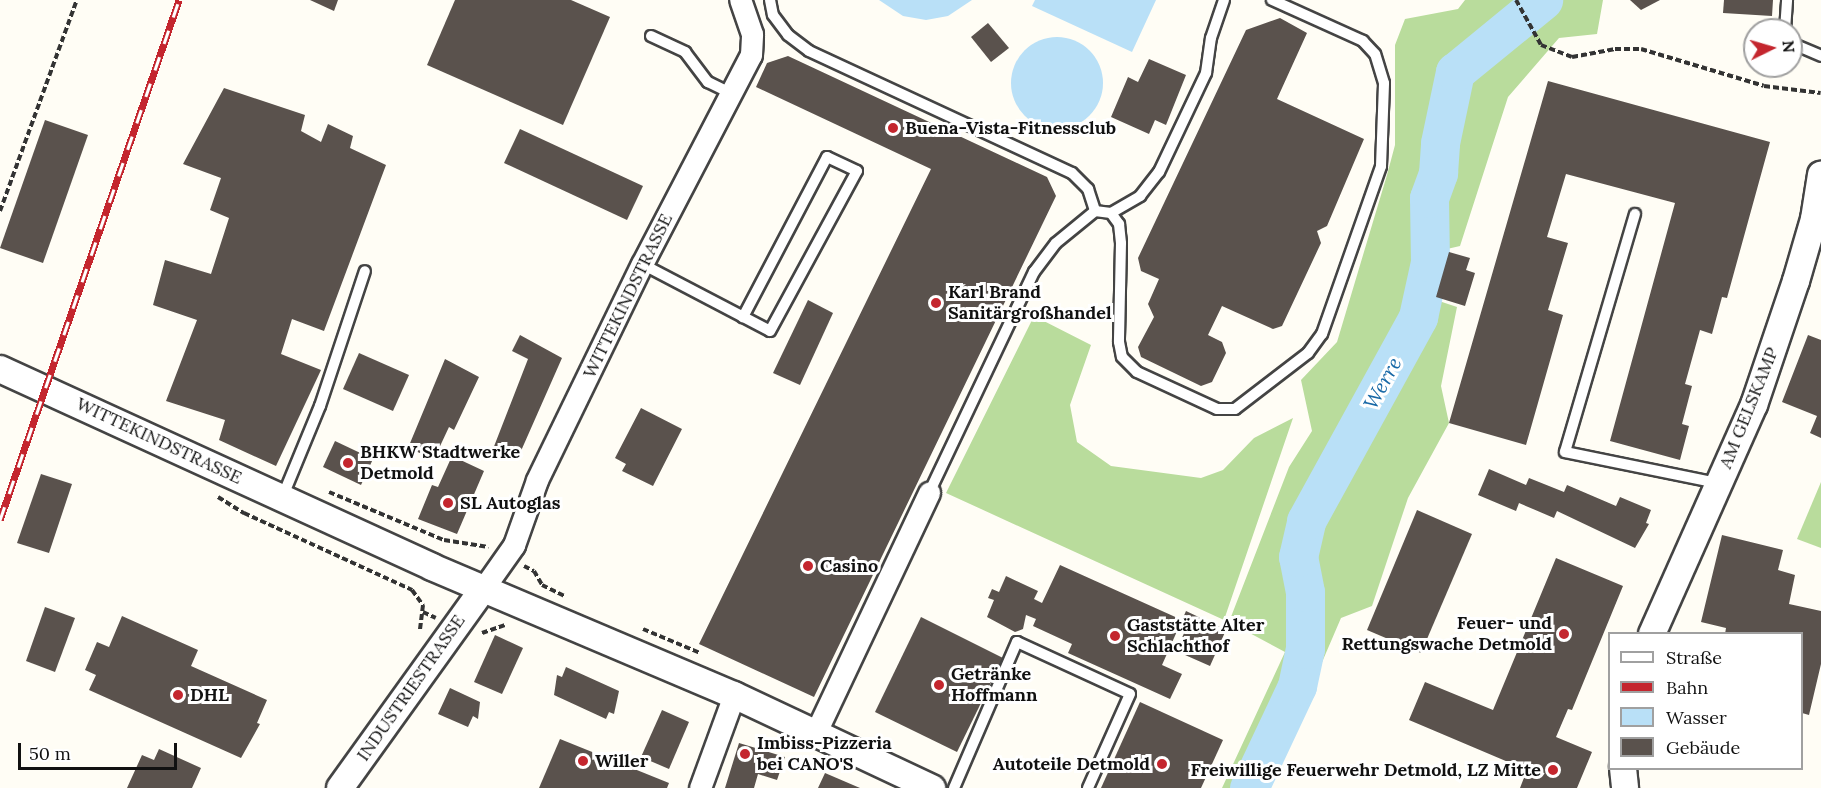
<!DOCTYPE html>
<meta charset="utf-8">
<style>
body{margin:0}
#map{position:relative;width:1821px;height:788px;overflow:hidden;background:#fffdf5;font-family:Lora,serif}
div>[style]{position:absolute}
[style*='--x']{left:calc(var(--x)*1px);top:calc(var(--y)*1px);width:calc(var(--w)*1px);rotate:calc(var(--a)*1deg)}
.forest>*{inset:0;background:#b9dc9c}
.water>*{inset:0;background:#b9e0f7}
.round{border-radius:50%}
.river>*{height:39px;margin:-19.5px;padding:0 19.5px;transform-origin:19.5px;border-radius:19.5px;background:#b9e0f7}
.building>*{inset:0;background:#5a524d}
.path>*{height:4px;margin-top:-2px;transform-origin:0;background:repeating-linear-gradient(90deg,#333 0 6px,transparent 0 9px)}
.roads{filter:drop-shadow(2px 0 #444) drop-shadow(-2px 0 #444) drop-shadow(0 2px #444) drop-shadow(0 -2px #444)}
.service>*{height:10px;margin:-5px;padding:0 5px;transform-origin:5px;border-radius:5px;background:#fff}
.minor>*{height:21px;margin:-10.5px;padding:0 10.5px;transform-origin:10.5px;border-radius:10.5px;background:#fff}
.tertiary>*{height:26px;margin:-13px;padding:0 13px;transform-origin:13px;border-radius:13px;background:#fff}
.rail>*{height:7px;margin-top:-3.5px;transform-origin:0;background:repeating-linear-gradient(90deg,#fff 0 14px,#c4262e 0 28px);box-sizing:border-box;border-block:2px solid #c4262e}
.dots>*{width:16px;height:16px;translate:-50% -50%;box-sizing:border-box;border:3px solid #fff;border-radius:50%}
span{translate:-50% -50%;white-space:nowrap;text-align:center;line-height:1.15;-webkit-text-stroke:6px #fff;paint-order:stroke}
.poi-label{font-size:18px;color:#111;font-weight:700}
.left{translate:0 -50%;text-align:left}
.right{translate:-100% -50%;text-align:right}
.street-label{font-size:18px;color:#111}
.water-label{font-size:20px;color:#1768a6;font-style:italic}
.legend{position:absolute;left:1608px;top:632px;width:195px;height:138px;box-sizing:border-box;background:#fff;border:2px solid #a0a0a0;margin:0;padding:8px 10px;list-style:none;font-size:18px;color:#111}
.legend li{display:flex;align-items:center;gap:12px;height:30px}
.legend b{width:30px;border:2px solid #a0a0a0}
.north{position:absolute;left:1743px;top:18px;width:60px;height:60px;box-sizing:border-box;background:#fff;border:2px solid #a0a0a0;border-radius:50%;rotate:85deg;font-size:16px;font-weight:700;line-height:24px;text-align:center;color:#111}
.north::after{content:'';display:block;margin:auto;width:21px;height:27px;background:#c4262e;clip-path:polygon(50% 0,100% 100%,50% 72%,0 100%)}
.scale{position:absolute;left:18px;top:743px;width:159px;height:27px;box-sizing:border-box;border:3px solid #111;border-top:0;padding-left:8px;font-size:18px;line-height:21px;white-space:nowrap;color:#111;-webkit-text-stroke:4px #fff;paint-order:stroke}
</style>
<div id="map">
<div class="forest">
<i style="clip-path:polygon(1465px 0,1603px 0,1597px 34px,1559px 38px,1508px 97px,1460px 246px,1447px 249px,1433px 299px,1457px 307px,1441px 386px,1449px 423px,1408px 498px,1372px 606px,1341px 618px,1268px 788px,1222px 788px,1285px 652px,1229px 622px,1289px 467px,1312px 431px,1301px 380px,1337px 342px,1387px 175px,1395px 145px,1395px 45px,1405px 19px,1458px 9px)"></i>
<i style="clip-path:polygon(1034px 316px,1091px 345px,1070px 405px,1077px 442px,1111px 466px,1201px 478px,1223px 470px,1254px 438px,1293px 418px,1224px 620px,946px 493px)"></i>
<i style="clip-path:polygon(1821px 482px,1821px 548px,1797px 539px)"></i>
</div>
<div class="water">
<i style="clip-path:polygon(879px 0,972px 0,948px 16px,926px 20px,903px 16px)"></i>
<i style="clip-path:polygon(1035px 0,1156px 0,1132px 52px,1032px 6px)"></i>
<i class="round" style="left:1011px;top:37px;width:92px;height:92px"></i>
</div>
<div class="river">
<i style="--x:1249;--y:788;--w:113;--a:-64.8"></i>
<i style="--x:1297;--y:686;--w:38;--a:-78"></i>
<i style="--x:1305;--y:649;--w:57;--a:-90"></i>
<i style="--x:1305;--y:592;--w:36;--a:-101"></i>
<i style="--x:1298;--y:557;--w:37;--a:-77"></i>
<i style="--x:1306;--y:521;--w:233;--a:-61.2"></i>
<i style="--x:1418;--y:317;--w:56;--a:-77.7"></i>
<i style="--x:1430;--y:262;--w:64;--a:-90.9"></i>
<i style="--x:1429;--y:198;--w:27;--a:-70"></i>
<i style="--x:1438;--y:173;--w:30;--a:-86"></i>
<i style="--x:1440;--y:143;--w:73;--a:-78.1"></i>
<i style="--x:1455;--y:72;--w:114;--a:-39.3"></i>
</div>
<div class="building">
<i style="clip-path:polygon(310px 0,338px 0,334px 11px)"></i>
<i style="clip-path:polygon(455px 0,571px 0,610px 17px,563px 125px,427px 65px)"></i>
<i style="clip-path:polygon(1630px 0,1660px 0,1641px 10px)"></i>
<i style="clip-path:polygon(1724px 0,1773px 0,1772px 16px,1723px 13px)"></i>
<i style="clip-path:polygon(1280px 18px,1307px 33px,1277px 99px,1364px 139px,1327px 226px,1317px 231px,1321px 243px,1282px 326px,1273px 329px,1222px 306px,1208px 335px,1222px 342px,1226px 353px,1212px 382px,1201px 386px,1141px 357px,1138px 347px,1154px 317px,1148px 304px,1159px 279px,1141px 271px,1138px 258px,1246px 30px)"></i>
<i style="clip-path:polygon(988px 23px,1009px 48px,991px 62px,971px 37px)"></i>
<i style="clip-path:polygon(788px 56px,1047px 177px,1056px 196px,814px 697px,699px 644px,931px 169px,756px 87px,767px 63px)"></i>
<i style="clip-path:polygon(1149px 59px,1186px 75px,1166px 125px,1155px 120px,1149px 134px,1111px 117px,1128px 77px,1138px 82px)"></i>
<i style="clip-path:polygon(1548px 81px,1770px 142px,1727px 298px,1722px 297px,1712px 334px,1700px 330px,1685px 384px,1692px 386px,1682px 424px,1689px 426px,1680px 460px,1610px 441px,1675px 203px,1566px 174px,1547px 237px,1568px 243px,1548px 310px,1563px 315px,1526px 445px,1449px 423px)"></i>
<i style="clip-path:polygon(224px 88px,305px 115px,301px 131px,321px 142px,328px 124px,353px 136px,350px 148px,386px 165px,324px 331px,292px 319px,281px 354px,321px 370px,276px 466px,219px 440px,225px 420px,166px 401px,197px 320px,153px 305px,165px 260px,211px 274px,229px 218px,210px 210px,221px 178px,183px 164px)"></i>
<i style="clip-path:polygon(45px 120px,88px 135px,43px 263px,0 248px)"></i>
<i style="clip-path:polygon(520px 129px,643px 186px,627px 220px,504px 163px)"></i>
<i style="clip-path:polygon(1449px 252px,1470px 258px,1466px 270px,1475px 273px,1465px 306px,1436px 297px)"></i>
<i style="clip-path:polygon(808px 300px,833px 313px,800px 385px,773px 373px)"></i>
<i style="clip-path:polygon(520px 335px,562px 358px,517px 460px,493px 449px,528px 359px,512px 351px)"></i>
<i style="clip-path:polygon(1808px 335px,1821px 340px,1821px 438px,1810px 433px,1817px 416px,1782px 402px)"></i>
<i style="clip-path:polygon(359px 353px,409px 375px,393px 411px,343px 389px)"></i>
<i style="clip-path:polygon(445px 359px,479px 377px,454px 430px,449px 427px,434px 459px,408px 448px)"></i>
<i style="clip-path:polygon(641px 408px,682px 429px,653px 486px,622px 471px,626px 464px,615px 458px)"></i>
<i style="clip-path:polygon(335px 441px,373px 459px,361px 485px,323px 467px)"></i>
<i style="clip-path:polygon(452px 456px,484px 471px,457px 534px,418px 519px,432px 485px,438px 487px)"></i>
<i style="clip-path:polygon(1489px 469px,1526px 485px,1529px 478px,1564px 492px,1567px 485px,1616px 506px,1620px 497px,1651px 510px,1646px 523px,1649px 524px,1635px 548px,1557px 511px,1554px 518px,1519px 503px,1516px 511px,1478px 495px)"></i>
<i style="clip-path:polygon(41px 474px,72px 484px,49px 553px,17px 543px)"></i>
<i style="clip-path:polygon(1417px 510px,1472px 534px,1421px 653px,1367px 630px)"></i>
<i style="clip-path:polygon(1722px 535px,1783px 550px,1778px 570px,1795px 575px,1789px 604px,1821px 611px,1821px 664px,1809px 715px,1802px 713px,1802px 634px,1725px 634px,1726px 628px,1701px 622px)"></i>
<i style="clip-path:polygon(1556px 558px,1623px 586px,1572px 710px,1568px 709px,1556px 737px,1592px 752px,1577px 788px,1520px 788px,1527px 770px,1409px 720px,1425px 682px,1493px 710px)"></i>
<i style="clip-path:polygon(1060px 565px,1182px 620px,1186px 611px,1226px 630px,1210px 666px,1176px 651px,1185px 631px,1178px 629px,1162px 665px,1182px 674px,1170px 699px,1068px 653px,1072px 644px,1033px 626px,1036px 619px,1026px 615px,1023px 629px,1015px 632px,987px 617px,994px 600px,988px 598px,992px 589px,999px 592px,1006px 576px,1038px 591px,1034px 599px,1042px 603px)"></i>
<i style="clip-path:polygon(45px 607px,75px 618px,55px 672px,26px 661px)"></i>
<i style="clip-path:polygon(122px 616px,198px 650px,191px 666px,267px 700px,257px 723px,260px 724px,241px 758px,89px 690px,96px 675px,85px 670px,97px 642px,109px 647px)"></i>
<i style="clip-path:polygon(921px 617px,1003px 658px,957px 752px,875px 712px)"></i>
<i style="clip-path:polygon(495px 635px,523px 648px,502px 694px,474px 682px)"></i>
<i style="clip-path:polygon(566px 667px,619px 691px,614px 714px,609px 712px,606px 719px,554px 695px,557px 675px,562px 677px)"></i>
<i style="clip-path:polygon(450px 688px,480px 702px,478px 719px,473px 716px,468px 727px,438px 714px)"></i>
<i style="clip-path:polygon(1140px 702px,1223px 740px,1201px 788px,1101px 788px)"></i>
<i style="clip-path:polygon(662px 710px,689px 722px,669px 769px,641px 757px)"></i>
<i style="clip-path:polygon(560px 739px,669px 783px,667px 788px,539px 788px)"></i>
<i style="clip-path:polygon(739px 743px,785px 757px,777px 780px,758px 774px,754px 788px,725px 788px)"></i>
<i style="clip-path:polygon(159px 749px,201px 768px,192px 788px,127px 788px,142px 755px,154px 760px)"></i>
<i style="clip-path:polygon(825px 773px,860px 788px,818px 788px)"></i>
</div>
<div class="path">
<i style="--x:1516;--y:0;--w:51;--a:60.9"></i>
<i style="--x:1541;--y:45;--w:33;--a:21"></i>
<i style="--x:1572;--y:57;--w:44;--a:-10.5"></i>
<i style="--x:1615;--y:49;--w:26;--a:0"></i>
<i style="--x:1641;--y:49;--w:128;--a:16.7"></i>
<i style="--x:1764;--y:86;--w:57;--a:7"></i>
<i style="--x:0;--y:211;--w:225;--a:-70"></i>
<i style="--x:329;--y:492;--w:125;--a:22.7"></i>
<i style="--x:444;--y:540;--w:45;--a:9"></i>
<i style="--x:218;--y:497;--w:31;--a:32"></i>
<i style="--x:244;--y:513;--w:185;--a:24.6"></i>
<i style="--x:412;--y:590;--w:19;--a:54"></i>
<i style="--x:423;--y:605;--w:25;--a:97"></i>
<i style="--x:524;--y:566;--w:11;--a:27"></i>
<i style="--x:534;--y:571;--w:16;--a:60"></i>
<i style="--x:542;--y:585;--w:25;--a:26"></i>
<i style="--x:423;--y:612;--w:14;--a:25"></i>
<i style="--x:643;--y:629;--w:62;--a:22.8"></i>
<i style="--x:482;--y:633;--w:24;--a:-19"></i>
</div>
<div class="roads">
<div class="service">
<i style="--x:770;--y:0;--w:15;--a:79"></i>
<i style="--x:773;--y:15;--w:25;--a:53"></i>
<i style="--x:788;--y:35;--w:26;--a:37"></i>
<i style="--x:809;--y:51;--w:290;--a:24.9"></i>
<i style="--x:1072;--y:173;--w:23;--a:45"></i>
<i style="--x:1088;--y:189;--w:23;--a:72"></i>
<i style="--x:1785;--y:30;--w:30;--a:-86"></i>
<i style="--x:651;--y:36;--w:38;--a:25"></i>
<i style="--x:685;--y:52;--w:38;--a:53"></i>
<i style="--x:708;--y:82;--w:25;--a:26"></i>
<i style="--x:1791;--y:43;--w:33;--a:23"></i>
<i style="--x:1111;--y:213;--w:14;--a:54"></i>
<i style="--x:1119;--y:224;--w:19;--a:84"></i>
<i style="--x:1121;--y:243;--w:99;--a:91.2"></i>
<i style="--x:1119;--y:342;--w:15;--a:79"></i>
<i style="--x:1122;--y:357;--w:21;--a:45"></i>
<i style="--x:1137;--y:372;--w:88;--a:24.8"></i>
<i style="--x:1217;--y:409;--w:18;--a:0"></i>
<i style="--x:1235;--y:409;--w:92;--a:-37.5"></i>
<i style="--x:1308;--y:353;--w:24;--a:-54"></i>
<i style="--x:1322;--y:334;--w:178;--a:-70.6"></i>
<i style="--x:1381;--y:166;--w:83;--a:-87.9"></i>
<i style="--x:1384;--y:83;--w:30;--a:-107"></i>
<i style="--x:1375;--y:54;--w:18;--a:-133"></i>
<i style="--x:1363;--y:41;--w:100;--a:-155.7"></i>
<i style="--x:1635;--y:214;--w:248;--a:106.4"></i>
<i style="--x:1565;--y:452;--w:156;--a:11.5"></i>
<i style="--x:642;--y:264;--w:144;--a:27.6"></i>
<i style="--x:770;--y:331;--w:182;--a:-61.5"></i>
<i style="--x:857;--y:171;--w:33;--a:-155"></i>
<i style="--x:827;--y:157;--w:181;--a:117.7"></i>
<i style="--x:929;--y:493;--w:245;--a:-64.6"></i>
<i style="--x:1034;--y:272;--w:36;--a:-53"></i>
<i style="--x:1056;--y:243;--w:50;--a:-39.4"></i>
<i style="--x:1095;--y:211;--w:16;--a:7"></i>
<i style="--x:1111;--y:213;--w:34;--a:-30"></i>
<i style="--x:1140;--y:196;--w:31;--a:-52"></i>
<i style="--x:1159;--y:172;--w:110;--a:-64.6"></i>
<i style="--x:1206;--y:73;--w:35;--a:-82"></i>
<i style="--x:1211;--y:38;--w:40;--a:-71.1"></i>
<i style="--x:282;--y:498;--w:100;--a:-67.6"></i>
<i style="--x:320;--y:406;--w:142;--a:-71.6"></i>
<i style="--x:954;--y:788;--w:159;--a:-66.7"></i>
<i style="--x:1017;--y:642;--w:124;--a:24.7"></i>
<i style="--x:1130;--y:694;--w:103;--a:114.1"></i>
</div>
<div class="minor">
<i style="--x:483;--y:589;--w:54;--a:-54.8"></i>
<i style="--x:514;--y:545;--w:69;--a:-70.5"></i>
<i style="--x:537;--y:480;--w:240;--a:-64.1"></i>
<i style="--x:642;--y:264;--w:236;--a:-62.5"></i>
<i style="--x:751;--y:55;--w:21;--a:-87"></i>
<i style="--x:752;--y:34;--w:36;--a:-109"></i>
<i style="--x:815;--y:734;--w:267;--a:-64.7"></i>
<i style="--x:700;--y:788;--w:99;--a:-69.9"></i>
</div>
<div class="tertiary">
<i style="--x:0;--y:369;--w:475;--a:24.6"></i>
<i style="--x:432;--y:567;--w:328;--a:23"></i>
<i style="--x:734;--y:695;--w:219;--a:25.2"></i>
<i style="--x:1652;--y:634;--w:251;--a:-66"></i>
<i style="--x:1754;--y:405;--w:131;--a:-71.3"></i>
<i style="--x:1796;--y:281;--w:65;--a:-73.8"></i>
<i style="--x:1814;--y:219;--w:45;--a:-81"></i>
<i style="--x:1623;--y:768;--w:20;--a:84"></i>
<i style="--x:340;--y:788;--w:245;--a:-54.3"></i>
</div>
</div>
<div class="rail">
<i style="--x:0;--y:520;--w:550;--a:-71"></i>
</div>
<div class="dots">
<i style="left:893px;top:128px;background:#c4262e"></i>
<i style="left:936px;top:303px;background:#c4262e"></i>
<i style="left:348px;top:463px;background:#c4262e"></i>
<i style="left:448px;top:503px;background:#c4262e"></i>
<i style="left:808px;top:566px;background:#c4262e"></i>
<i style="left:1564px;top:634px;background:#c4262e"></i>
<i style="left:1115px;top:636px;background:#c4262e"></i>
<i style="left:939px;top:685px;background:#c4262e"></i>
<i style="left:178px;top:695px;background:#c4262e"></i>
<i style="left:745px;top:754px;background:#c4262e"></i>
<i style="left:583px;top:761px;background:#c4262e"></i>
<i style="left:1162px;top:764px;background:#c4262e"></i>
<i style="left:1553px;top:770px;background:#c4262e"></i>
</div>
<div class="poi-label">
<span class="left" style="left:905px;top:128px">Buena-Vista-Fitnessclub</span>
<span class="left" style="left:948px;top:303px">Karl Brand<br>Sanitärgroßhandel</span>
<span class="left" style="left:360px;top:463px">BHKW Stadtwerke<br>Detmold</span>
<span class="left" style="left:460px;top:503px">SL Autoglas</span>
<span class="left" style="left:820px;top:566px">Casino</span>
<span class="right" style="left:1552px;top:634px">Feuer- und<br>Rettungswache Detmold</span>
<span class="left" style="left:1127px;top:636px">Gaststätte Alter<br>Schlachthof</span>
<span class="left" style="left:951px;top:685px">Getränke<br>Hoffmann</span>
<span class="left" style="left:190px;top:695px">DHL</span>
<span class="left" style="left:757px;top:754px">Imbiss-Pizzeria<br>bei CANO'S</span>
<span class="left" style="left:595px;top:761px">Willer</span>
<span class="right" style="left:1150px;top:764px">Autoteile Detmold</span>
<span class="right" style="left:1541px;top:770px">Freiwillige Feuerwehr Detmold, LZ Mitte</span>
</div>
<div class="street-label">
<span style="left:628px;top:296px;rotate:-64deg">WITTEKINDSTRASSE</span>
<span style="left:1749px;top:408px;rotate:-68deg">AM GELSKAMP</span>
<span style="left:159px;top:441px;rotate:25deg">WITTEKINDSTRASSE</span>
<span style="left:411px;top:688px;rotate:-55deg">INDUSTRIESTRASSE</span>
</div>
<div class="water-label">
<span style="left:1382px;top:383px;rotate:-61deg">Werre</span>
</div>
<ul class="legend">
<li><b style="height:8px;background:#fff"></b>Straße</li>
<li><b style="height:8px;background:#c4262e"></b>Bahn</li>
<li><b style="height:16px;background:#b9e0f7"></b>Wasser</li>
<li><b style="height:16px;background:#5a524d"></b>Gebäude</li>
</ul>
<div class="north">N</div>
<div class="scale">50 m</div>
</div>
